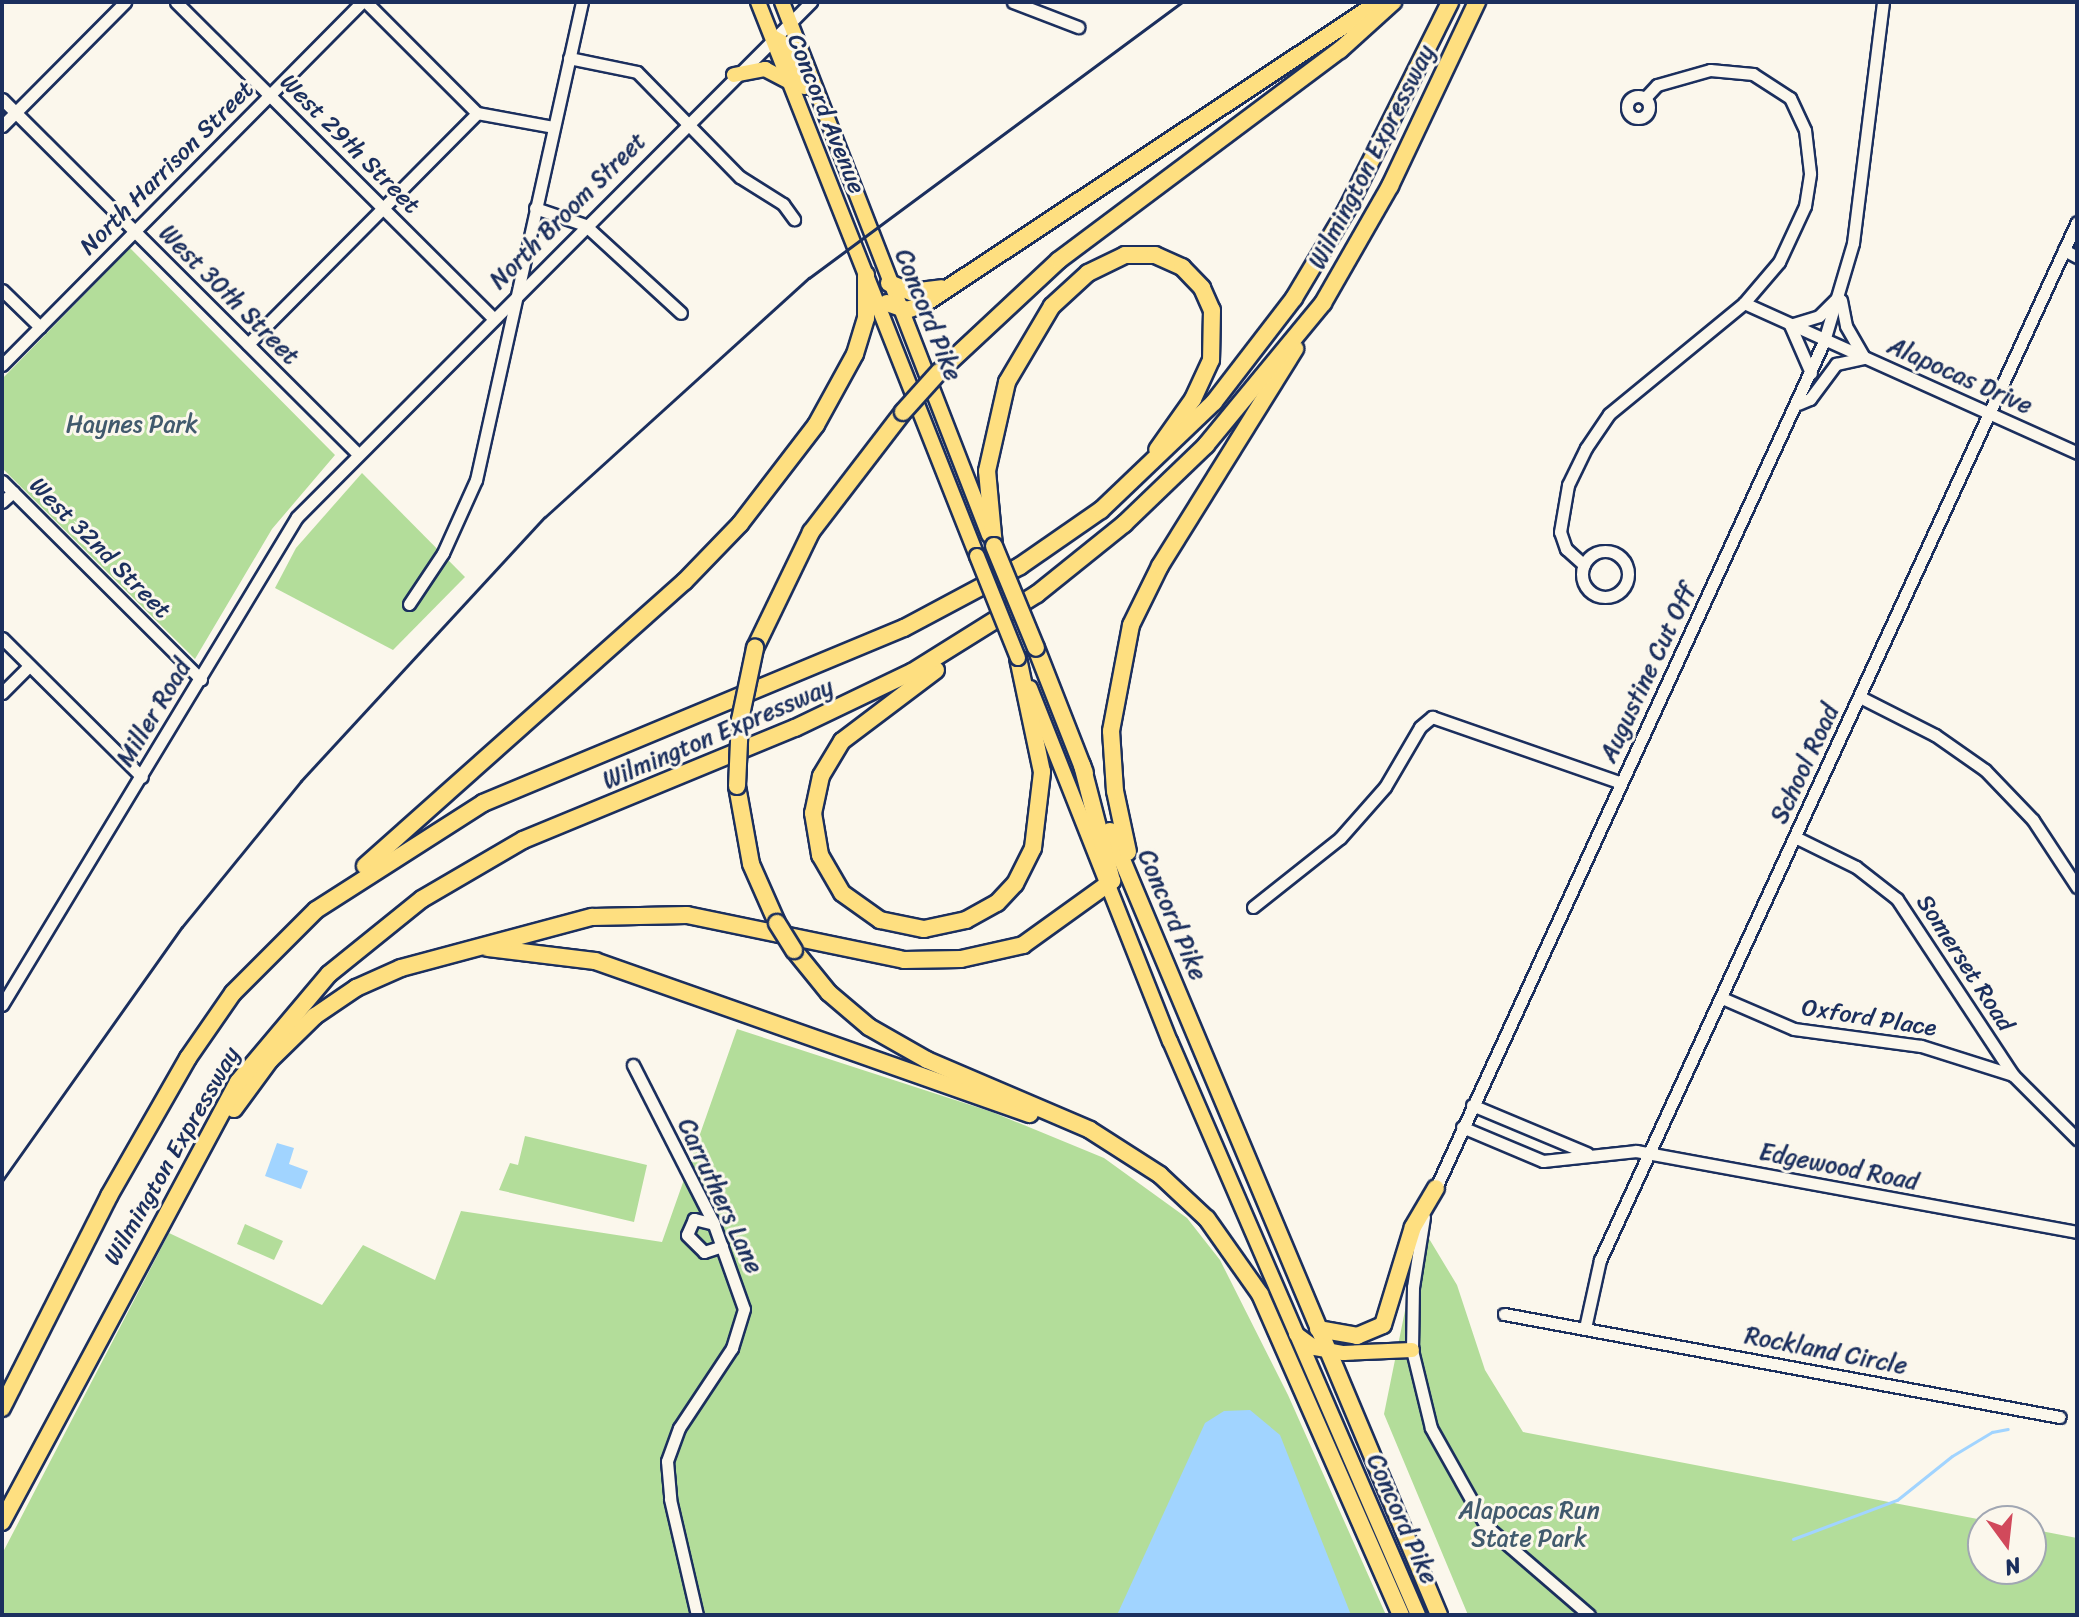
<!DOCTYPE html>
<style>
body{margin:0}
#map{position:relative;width:2079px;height:1617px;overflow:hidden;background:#fbf7ec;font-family:Sriracha,sans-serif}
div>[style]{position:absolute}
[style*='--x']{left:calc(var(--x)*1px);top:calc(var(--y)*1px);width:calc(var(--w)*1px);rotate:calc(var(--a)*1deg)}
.green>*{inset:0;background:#b3dd9a}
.water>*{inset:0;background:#a1d4ff}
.stream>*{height:3px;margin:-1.5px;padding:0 1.5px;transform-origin:1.5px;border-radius:1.5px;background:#a1d4ff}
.roads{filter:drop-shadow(2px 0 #1b2f5e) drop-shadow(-2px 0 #1b2f5e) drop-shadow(0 2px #1b2f5e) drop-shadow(0 -2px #1b2f5e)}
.minor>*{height:11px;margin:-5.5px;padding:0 5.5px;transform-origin:5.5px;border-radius:5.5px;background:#fbf7ec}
.minor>.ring{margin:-5.5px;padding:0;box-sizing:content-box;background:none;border:11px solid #fbf7ec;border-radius:50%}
.major>*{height:14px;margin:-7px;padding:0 7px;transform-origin:7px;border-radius:7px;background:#fedf80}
.highway>*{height:16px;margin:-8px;padding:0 8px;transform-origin:8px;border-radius:8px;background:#fedf80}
.rail>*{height:3px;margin:-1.5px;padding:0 1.5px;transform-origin:1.5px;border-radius:1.5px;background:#1b2f5e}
.bridges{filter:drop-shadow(2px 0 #1b2f5e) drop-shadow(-2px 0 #1b2f5e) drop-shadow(0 2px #1b2f5e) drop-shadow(0 -2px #1b2f5e)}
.major-bridge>*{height:14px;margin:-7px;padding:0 7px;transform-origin:7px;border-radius:7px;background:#fedf80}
.highway-bridge>*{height:16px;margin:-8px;padding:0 8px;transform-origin:8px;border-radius:8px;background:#fedf80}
span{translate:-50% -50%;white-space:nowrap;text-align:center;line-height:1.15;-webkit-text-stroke:6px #fbf7ec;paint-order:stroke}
.street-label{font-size:24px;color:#1b2f5e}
.park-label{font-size:24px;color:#415a6d}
.frame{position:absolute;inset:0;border:4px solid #1b2f5e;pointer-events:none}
.north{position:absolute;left:1967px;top:1505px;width:80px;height:80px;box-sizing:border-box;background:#fbf7ec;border:2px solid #a1a7b3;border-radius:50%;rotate:165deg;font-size:22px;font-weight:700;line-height:32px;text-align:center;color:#1b2f5e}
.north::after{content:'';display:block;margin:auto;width:28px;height:36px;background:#d1495b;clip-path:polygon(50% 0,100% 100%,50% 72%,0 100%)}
</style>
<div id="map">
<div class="green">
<i style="clip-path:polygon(130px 248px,335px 455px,272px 529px,195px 659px,2px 468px,2px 379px)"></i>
<i style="clip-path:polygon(362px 473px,465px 577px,393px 650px,275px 588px,296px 548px)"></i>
<i style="clip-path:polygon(737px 1029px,992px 1112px,1104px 1158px,1187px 1218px,1220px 1260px,1288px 1395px,1386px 1615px,2px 1615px,2px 1554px,169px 1233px,322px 1305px,363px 1245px,435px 1280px,461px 1211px,662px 1242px)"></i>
<i style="clip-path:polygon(525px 1136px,647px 1165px,634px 1222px,499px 1190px,510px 1163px,518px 1165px)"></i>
<i style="clip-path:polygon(245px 1224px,283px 1241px,274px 1260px,237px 1244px)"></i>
<i style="clip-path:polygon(1422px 1227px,1457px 1285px,1485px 1370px,1523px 1432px,1988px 1521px,1983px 1521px,1983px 1569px,2031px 1569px,2031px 1529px,2077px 1538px,2077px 1615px,1468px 1615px,1384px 1414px)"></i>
</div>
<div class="water">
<i style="clip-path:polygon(277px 1143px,294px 1148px,289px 1164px,308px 1171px,301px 1189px,265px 1176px)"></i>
<i style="clip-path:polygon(1250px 1410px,1280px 1435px,1351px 1615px,1117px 1615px,1205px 1423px,1224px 1411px)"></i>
</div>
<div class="stream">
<i style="--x:1793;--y:1539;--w:111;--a:-20.6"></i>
<i style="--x:1897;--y:1500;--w:70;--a:-38.7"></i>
<i style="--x:1952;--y:1456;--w:47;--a:-31"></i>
<i style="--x:1992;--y:1432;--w:16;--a:-11"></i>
</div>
<div class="roads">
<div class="minor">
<i style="--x:176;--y:2;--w:448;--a:44.9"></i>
<i style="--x:366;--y:2;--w:157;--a:45"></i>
<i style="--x:477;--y:113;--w:77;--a:10.4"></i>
<i style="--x:1013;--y:2;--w:70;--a:21"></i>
<i style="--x:569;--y:58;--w:69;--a:11.6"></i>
<i style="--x:637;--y:72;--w:147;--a:45.6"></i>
<i style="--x:740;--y:177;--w:51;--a:32.1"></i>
<i style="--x:783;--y:204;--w:19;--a:54"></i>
<i class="ring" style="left:1627px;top:96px;width:11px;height:11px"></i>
<i style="--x:2;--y:99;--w:501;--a:44.92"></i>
<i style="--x:2;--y:126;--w:175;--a:-45.2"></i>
<i style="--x:535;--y:208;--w:53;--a:18.8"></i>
<i style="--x:585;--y:225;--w:130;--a:42.5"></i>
<i style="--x:2064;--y:250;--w:15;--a:28"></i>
<i style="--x:2;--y:290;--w:53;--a:44.2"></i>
<i style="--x:1841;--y:300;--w:26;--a:79"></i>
<i style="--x:1846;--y:326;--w:36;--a:60"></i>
<i style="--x:1744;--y:303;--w:365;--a:24.2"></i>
<i style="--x:248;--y:344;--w:325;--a:-45.2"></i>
<i style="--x:2;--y:365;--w:511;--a:-45.24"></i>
<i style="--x:1811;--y:373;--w:52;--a:-113.6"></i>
<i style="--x:1790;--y:325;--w:30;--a:-17"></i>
<i style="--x:1819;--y:316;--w:27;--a:-45"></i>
<i style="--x:1798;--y:404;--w:13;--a:-23"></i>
<i style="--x:1810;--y:399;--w:44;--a:-53.4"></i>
<i style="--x:1836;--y:364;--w:29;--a:-12"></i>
<i style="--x:2;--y:481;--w:281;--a:44.9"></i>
<i style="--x:2;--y:502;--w:15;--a:-42"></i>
<i class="ring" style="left:1582px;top:551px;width:35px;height:35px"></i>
<i style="--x:1584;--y:565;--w:24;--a:-138"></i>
<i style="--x:1566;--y:549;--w:18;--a:-109"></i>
<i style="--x:1560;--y:532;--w:48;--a:-80.3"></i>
<i style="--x:1568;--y:485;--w:41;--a:-64.1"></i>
<i style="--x:1586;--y:448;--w:41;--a:-55.9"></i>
<i style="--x:1609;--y:414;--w:175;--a:-39.4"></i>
<i style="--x:1744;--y:303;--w:54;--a:-49.5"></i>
<i style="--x:1779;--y:262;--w:62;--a:-65.1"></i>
<i style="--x:1805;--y:206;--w:33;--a:-81"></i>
<i style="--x:1810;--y:173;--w:43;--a:-96.6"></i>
<i style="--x:1805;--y:130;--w:35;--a:-115"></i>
<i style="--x:1790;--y:98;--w:44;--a:-147"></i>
<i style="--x:1753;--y:74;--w:43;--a:-174.7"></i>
<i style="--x:1710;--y:70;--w:55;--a:164.2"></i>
<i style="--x:1657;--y:85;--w:18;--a:133"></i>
<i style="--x:409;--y:604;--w:61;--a:-56.3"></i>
<i style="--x:443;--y:553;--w:80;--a:-65.7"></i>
<i style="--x:476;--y:480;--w:490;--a:-77.5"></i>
<i style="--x:2;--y:638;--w:197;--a:44.8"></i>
<i style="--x:2;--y:693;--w:38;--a:-45"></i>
<i style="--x:1860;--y:697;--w:84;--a:26.9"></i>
<i style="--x:1935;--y:735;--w:61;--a:35"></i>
<i style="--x:1985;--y:770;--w:69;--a:46.2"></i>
<i style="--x:2033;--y:820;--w:80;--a:56.7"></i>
<i style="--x:1795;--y:837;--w:68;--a:26.2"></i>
<i style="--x:1856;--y:867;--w:52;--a:38"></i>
<i style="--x:1897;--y:899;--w:211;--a:56.6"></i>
<i style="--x:2013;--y:1075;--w:91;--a:45"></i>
<i style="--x:1253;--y:907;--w:111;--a:-38.4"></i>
<i style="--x:1340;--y:838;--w:68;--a:-48.6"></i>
<i style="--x:1385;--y:787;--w:69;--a:-59.7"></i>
<i style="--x:1420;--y:727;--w:16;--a:-40"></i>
<i style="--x:1432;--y:717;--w:200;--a:19.2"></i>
<i style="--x:1722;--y:998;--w:78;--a:23.3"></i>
<i style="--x:1794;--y:1029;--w:128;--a:7.6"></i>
<i style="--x:1921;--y:1046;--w:96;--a:17.5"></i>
<i style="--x:2;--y:1005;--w:570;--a:-58.85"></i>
<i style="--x:297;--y:517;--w:728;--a:-45.06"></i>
<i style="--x:633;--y:1065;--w:176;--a:63"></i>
<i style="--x:713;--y:1222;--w:92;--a:70.4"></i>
<i style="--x:744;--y:1309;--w:41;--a:107.1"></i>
<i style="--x:732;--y:1348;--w:96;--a:123.5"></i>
<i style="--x:679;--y:1428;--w:35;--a:110"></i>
<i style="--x:667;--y:1461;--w:38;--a:85"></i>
<i style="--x:670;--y:1499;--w:119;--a:76.9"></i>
<i style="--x:1472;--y:1105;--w:125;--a:22.7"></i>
<i style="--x:1462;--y:1127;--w:88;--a:22.8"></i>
<i style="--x:1543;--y:1161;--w:94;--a:-6.1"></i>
<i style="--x:1636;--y:1151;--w:448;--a:10.4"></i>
<i style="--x:1433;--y:1194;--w:938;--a:-65.37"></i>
<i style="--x:1824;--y:341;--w:102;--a:-73.5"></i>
<i style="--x:1853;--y:243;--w:243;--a:-82.9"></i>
<i style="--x:1424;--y:1217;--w:71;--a:98.9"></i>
<i style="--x:1413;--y:1287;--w:63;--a:90.9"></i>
<i style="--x:1412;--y:1350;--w:80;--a:76.3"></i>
<i style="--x:1431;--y:1428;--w:112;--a:60.7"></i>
<i style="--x:1486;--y:1526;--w:136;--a:40.8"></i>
<i style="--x:714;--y:1224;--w:21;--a:-166"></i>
<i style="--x:694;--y:1219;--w:17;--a:114"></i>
<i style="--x:687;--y:1235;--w:24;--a:45"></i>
<i style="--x:704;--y:1252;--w:19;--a:-18"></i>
<i style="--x:1504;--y:1314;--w:565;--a:10.5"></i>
<i style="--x:1585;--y:1328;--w:70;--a:-77.6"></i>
<i style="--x:1600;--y:1260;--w:1142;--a:-65.32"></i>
</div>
<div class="major">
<i style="--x:758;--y:2;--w:596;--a:68.43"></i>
<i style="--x:782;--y:2;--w:572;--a:68.78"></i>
<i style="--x:773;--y:37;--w:14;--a:30"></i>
<i style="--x:785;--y:44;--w:47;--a:66.2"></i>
<i style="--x:734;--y:75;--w:32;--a:-11"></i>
<i style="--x:765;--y:69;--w:27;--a:28"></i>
<i style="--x:1030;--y:688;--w:380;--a:68.4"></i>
<i style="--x:1170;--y:1041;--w:625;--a:66.63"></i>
<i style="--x:1296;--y:1334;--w:24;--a:36"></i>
<i style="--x:1315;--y:1348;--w:29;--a:10"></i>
<i style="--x:1344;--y:1353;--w:68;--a:-2.5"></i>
</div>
<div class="highway">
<i style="--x:889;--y:283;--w:24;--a:22"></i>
<i style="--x:911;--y:292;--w:31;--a:-7"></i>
<i style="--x:887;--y:303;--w:21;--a:19"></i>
<i style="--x:907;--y:310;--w:18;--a:-19"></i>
<i style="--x:924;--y:304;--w:546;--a:-33.57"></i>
<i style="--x:939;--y:372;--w:164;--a:-43"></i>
<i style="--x:1059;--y:260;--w:351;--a:-36.8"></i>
<i style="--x:1340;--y:50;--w:72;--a:-42.2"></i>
<i style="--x:994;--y:546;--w:75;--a:-95.3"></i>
<i style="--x:987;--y:471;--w:91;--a:-77.3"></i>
<i style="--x:1007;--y:382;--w:88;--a:-59.4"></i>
<i style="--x:1052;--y:306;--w:49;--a:-42.5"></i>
<i style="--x:1088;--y:273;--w:41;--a:-25.9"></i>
<i style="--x:1125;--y:255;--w:30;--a:0"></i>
<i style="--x:1155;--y:255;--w:30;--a:24"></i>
<i style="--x:1182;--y:267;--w:29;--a:46"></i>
<i style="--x:1202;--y:288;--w:24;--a:66"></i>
<i style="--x:1212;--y:310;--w:50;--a:91.1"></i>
<i style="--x:1211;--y:360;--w:43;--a:114.8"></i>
<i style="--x:1193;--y:399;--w:62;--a:125.2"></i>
<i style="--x:755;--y:648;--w:129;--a:-64.2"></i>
<i style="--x:811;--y:532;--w:151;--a:-52.5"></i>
<i style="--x:1036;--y:648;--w:134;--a:68.6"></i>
<i style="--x:936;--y:670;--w:118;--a:142.9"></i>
<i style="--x:842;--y:741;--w:41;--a:121"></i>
<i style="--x:821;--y:776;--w:38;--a:102"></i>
<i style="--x:813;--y:813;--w:43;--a:80.5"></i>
<i style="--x:820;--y:855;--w:44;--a:59.9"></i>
<i style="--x:842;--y:893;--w:47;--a:35.4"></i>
<i style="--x:880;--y:920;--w:45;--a:11.6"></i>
<i style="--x:924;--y:929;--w:43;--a:-12.1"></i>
<i style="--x:966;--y:920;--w:35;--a:-29"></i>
<i style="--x:997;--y:903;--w:26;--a:-47"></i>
<i style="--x:1015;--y:884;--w:40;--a:-63.4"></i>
<i style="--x:1033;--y:848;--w:77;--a:-83.2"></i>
<i style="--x:1042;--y:772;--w:116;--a:-101.9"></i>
<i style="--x:737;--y:786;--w:79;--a:79.8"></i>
<i style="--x:751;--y:864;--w:64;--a:66.2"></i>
<i style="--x:1110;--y:831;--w:850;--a:67.23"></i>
<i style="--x:1128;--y:852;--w:62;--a:-102"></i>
<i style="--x:1115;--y:791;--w:60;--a:-93.8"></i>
<i style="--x:1111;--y:731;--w:108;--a:-79.3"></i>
<i style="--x:1131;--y:625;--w:66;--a:-63.8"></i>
<i style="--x:1160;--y:566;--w:256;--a:-58.1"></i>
<i style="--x:365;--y:866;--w:427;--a:-41.7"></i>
<i style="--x:684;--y:582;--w:81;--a:-46"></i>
<i style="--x:740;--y:524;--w:125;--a:-52.5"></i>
<i style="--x:816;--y:425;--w:81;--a:-61.2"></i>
<i style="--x:855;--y:354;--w:38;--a:-73"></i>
<i style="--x:866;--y:318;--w:43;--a:-90"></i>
<i style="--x:488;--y:948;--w:108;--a:6.9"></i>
<i style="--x:595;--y:961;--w:461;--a:19.4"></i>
<i style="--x:794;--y:950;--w:55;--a:50.9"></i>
<i style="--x:829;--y:993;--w:52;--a:40.4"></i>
<i style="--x:869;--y:1027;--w:67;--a:29.6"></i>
<i style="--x:927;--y:1060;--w:177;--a:23.2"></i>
<i style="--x:1090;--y:1130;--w:83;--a:32.7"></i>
<i style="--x:1160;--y:1175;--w:64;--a:43.1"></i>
<i style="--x:1207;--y:1219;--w:92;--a:54.8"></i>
<i style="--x:1260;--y:1294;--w:351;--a:66.3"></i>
<i style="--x:234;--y:1109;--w:61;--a:-53.7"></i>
<i style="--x:270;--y:1060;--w:63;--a:-44.4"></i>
<i style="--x:315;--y:1016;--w:50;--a:-34.3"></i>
<i style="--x:356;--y:988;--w:49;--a:-24"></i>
<i style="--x:401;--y:968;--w:198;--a:-15"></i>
<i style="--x:592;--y:917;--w:95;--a:-1.2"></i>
<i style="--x:687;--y:915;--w:222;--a:11.7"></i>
<i style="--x:904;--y:960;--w:57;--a:-1"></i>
<i style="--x:961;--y:959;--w:64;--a:-12.7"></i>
<i style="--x:1023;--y:945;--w:110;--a:-35.7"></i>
<i style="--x:1112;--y:881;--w:120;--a:-104.5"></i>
<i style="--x:1318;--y:1329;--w:40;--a:10"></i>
<i style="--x:1357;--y:1336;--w:28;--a:-23"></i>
<i style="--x:1383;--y:1325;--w:102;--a:-73"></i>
<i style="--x:1413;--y:1227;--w:45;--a:-59.5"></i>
<i style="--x:2;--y:1408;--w:237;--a:-63.2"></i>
<i style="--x:109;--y:1196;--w:159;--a:-60.2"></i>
<i style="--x:188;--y:1058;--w:79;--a:-55.3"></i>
<i style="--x:233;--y:993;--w:117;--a:-45"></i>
<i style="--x:316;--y:910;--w:198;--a:-32.6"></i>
<i style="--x:483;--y:803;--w:456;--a:-22.6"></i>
<i style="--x:904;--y:628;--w:132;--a:-28.1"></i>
<i style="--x:1020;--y:566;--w:98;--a:-34.7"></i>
<i style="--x:1101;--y:510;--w:156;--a:-43.7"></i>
<i style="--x:1214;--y:402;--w:131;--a:-52.4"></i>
<i style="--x:1294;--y:298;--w:104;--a:-59.2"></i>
<i style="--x:1347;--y:209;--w:231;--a:-63.5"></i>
<i style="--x:2;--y:1522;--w:499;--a:-61.8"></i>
<i style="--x:238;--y:1082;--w:141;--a:-49.9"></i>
<i style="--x:329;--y:974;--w:119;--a:-38.9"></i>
<i style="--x:422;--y:899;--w:117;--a:-30.3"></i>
<i style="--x:523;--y:840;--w:294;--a:-22.4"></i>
<i style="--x:795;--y:728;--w:130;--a:-25.6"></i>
<i style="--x:912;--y:672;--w:147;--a:-32"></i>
<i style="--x:1037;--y:594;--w:112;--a:-38.8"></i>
<i style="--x:1124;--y:524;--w:114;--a:-43.9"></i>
<i style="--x:1206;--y:445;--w:184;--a:-50.5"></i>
<i style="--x:1323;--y:303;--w:135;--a:-60.2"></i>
<i style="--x:1390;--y:186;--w:204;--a:-64.7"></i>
</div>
</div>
<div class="rail">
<i style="--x:2;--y:1181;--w:311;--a:-54.7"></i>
<i style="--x:182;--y:927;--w:188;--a:-50.8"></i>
<i style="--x:301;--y:781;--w:359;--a:-47.3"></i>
<i style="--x:545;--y:517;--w:356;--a:-42.2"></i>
<i style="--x:809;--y:278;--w:464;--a:-36.5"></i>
</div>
<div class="bridges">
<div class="major-bridge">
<i style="--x:977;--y:556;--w:110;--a:68.1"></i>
</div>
<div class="highway-bridge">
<i style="--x:903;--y:412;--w:54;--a:-48"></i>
<i style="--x:994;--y:546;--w:110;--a:67.6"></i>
<i style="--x:737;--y:786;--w:66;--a:-87.4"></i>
<i style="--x:740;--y:720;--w:74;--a:-78.2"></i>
<i style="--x:777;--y:923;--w:32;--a:58"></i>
</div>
</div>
<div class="street-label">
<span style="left:826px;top:114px;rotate:68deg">Concord Avenue</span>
<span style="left:350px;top:144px;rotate:45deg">West 29th Street</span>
<span style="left:1372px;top:157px;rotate:-63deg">Wilmington Expressway</span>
<span style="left:167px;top:168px;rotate:-45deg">North Harrison Street</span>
<span style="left:568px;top:211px;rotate:-45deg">North Broom Street</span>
<span style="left:229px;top:295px;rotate:45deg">West 30th Street</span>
<span style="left:928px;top:315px;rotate:68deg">Concord Pike</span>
<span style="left:1960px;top:376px;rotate:24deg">Alapocas Drive</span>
<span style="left:100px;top:548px;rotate:45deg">West 32nd Street</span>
<span style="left:1648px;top:673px;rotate:-65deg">Augustine Cut Off</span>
<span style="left:154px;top:713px;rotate:-59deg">Miller Road</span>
<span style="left:718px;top:734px;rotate:-23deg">Wilmington Expressway</span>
<span style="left:1805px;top:764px;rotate:-65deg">School Road</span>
<span style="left:1172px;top:915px;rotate:67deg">Concord Pike</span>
<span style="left:1965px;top:963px;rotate:57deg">Somerset Road</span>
<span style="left:1869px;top:1018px;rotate:9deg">Oxford Place</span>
<span style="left:172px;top:1156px;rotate:-60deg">Wilmington Expressway</span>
<span style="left:1839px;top:1167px;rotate:11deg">Edgewood Road</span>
<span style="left:720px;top:1196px;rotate:65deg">Carruthers Lane</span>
<span style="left:1826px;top:1351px;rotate:11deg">Rockland Circle</span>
<span style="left:1402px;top:1519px;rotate:66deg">Concord Pike</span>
</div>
<div class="park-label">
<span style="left:132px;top:425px">Haynes Park</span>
<span style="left:1529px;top:1525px">Alapocas Run<br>State Park</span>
</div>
<div class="frame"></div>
<div class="north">N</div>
</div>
